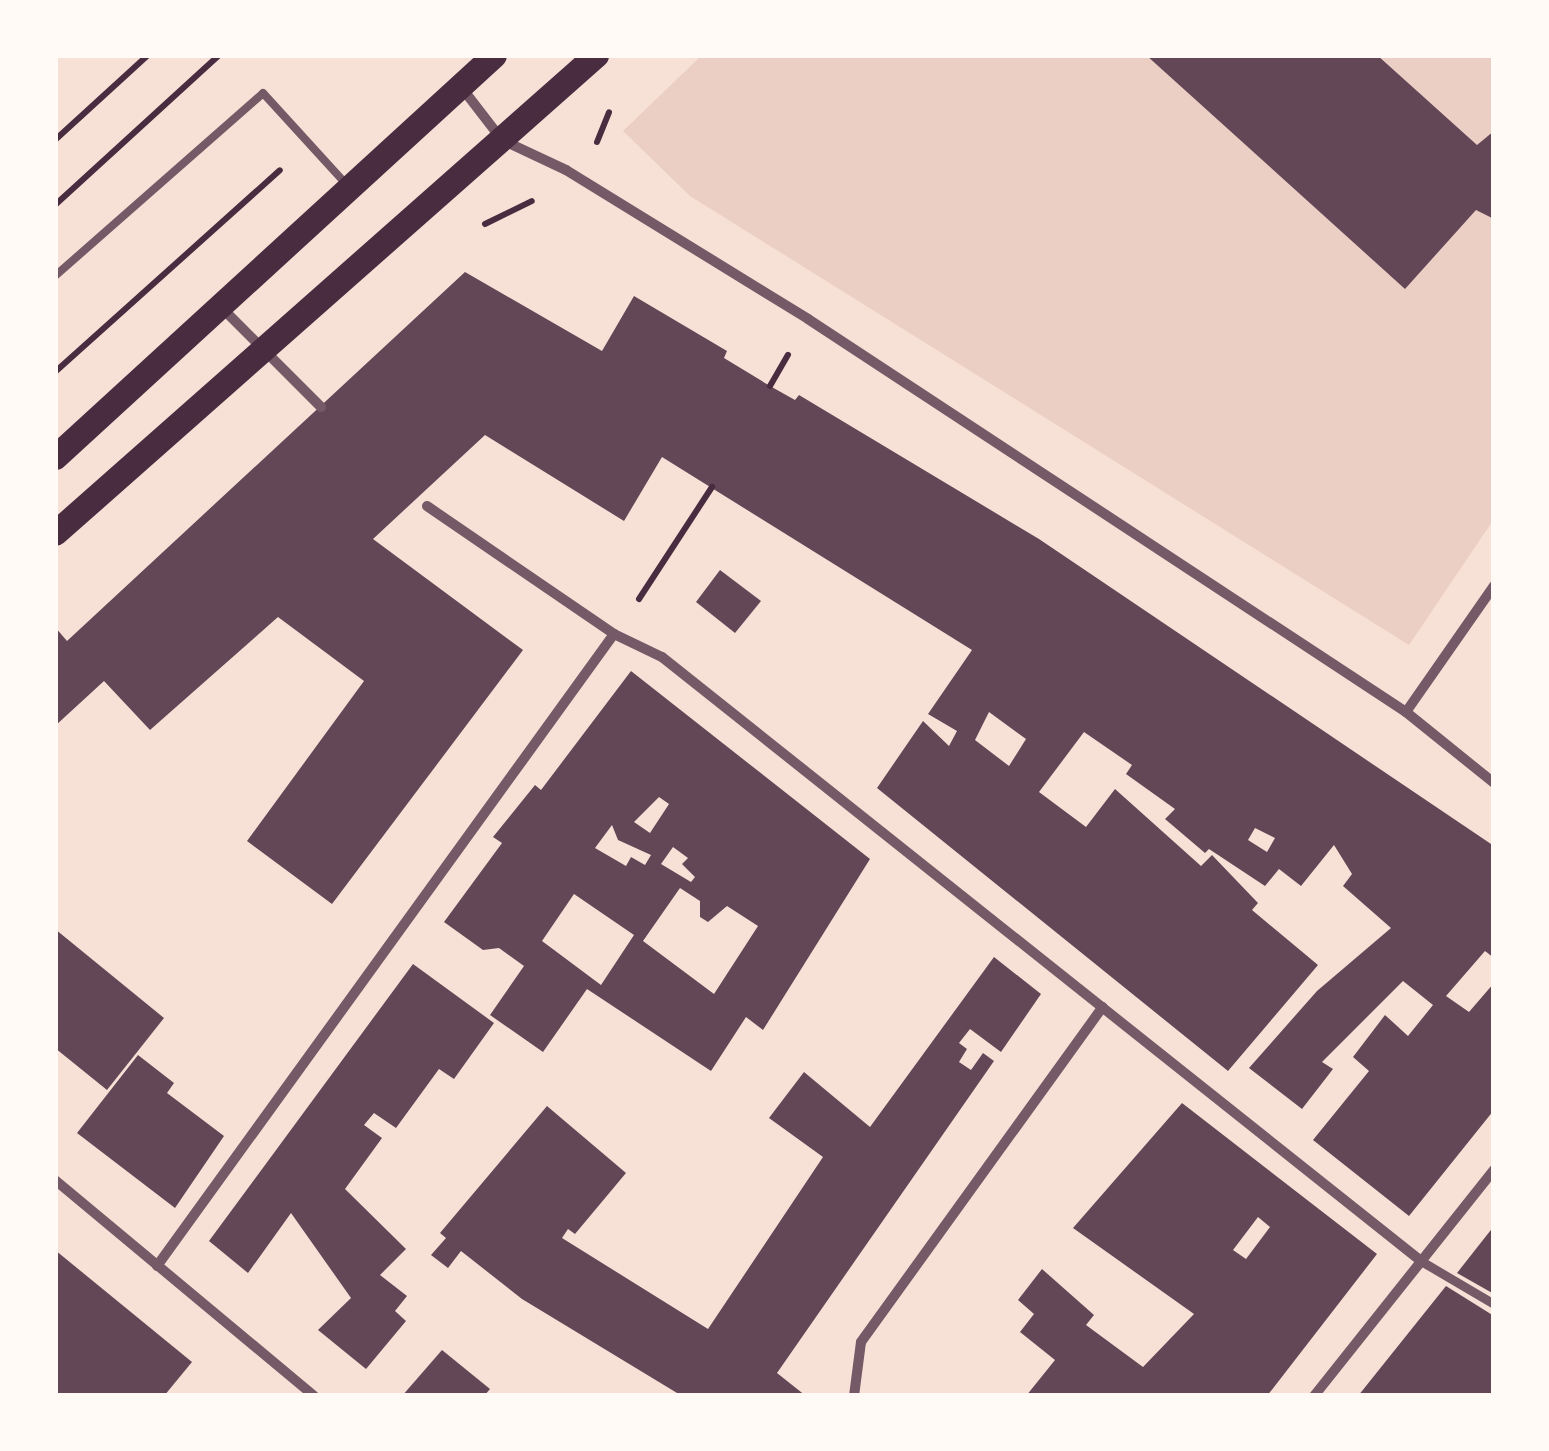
<!DOCTYPE html>
<style>
body{margin:0}
#map{position:relative;width:1549px;height:1451px;overflow:hidden;background:#f7e1d7;font-family:Inter,sans-serif}
div>[style]{position:absolute}
[style*='--x']{left:calc(var(--x)*1px);top:calc(var(--y)*1px);width:calc(var(--w)*1px);rotate:calc(var(--a)*1deg)}
.green>*{inset:0;background:#ebcfc5}
.building>*{inset:0;background:#644757}
.path>*{height:6px;margin:-3px;padding:0 3px;transform-origin:3px;border-radius:3px;background:#4a2c40}
.service>*{height:8px;margin:-4px;padding:0 4px;transform-origin:4px;border-radius:4px;background:#755966}
.pedestrian>*{height:9px;margin:-4.5px;padding:0 4.5px;transform-origin:4.5px;border-radius:4.5px;background:#755966}
.minor>*{height:10px;margin:-5px;padding:0 5px;transform-origin:5px;border-radius:5px;background:#755966}
.primary>*{height:25px;margin:-12.5px;padding:0 12.5px;transform-origin:12.5px;border-radius:12.5px;background:#4a2c40}
span{translate:-50% -50%;white-space:nowrap;text-align:center;line-height:1.15;-webkit-text-stroke:9px #fffaf5;paint-order:stroke}
.frame{position:absolute;inset:0;border:58px solid #fffaf5;pointer-events:none}
</style>
<div id="map">
<div class="green">
<i style="clip-path:polygon(702px 55px,1494px 55px,1494px 519px,1409px 645px,690px 196px,623px 131px)"></i>
</div>
<div class="building">
<i style="clip-path:polygon(1146px 55px,1377px 55px,1477px 145px,1494px 131px,1494px 219px,1476px 210px,1405px 289px)"></i>
<i style="clip-path:polygon(evenodd,465px 272px,602px 351px,634px 296px,727px 351px,724px 358px,770px 386px,795px 400px,799px 395px,1039px 539px,1494px 846px,1494px 958px,1485px 951px,1446px 996px,1469px 1012px,1494px 983px,1494px 1110px,1409px 1216px,1313px 1140px,1369px 1071px,1353px 1057px,1385px 1015px,1408px 1036px,1433px 1005px,1403px 981px,1322px 1062px,1333px 1069px,1302px 1109px,1249px 1068px,1317px 991px,1391px 928px,1343px 886px,1352px 874px,1334px 845px,1301px 886px,1279px 869px,1265px 886px,1209px 849px,1205px 853px,1165px 819px,1175px 809px,1126px 774px,1132px 765px,1084px 732px,1039px 792px,1086px 827px,1115px 789px,1201px 866px,1212px 855px,1258px 903px,1252px 910px,1318px 965px,1228px 1071px,877px 788px,923px 721px,949px 746px,957px 731px,928px 714px,972px 650px,662px 457px,624px 521px,485px 435px,373px 539px,523px 650px,332px 904px,247px 841px,364px 681px,278px 617px,150px 730px,104px 681px,55px 726px,55px 627px,67px 641px,465px 272px,989px 712px,1026px 739px,1009px 766px,975px 740px,989px 712px,465px 272px,1255px 828px,1275px 838px,1267px 852px,1248px 840px,1255px 828px)"></i>
<i style="clip-path:polygon(720px 570px,761px 601px,735px 633px,696px 602px)"></i>
<i style="clip-path:polygon(evenodd,631px 671px,870px 859px,763px 1030px,746px 1017px,711px 1071px,587px 989px,543px 1052px,490px 1015px,524px 966px,499px 948px,483px 950px,444px 922px,502px 843px,493px 837px,535px 785px,541px 790px,631px 671px,659px 797px,669px 804px,650px 833px,634px 822px,659px 797px,631px 671px,612px 825px,618px 840px,651px 855px,645px 865px,631px 857px,626px 866px,595px 848px,612px 825px,631px 671px,673px 847px,688px 858px,682px 864px,695px 877px,691px 882px,661px 864px,673px 847px,631px 671px,680px 888px,700px 901px,700px 917px,708px 922px,727px 906px,758px 926px,714px 994px,643px 941px,680px 888px,631px 671px,574px 894px,634px 935px,601px 985px,542px 941px,574px 894px)"></i>
<i style="clip-path:polygon(55px 929px,164px 1018px,107px 1090px,55px 1048px)"></i>
<i style="clip-path:polygon(994px 957px,1041px 994px,1001px 1052px,970px 1029px,959px 1043px,967px 1049px,959px 1062px,971px 1070px,983px 1053px,994px 1061px,777px 1373px,806px 1396px,682px 1396px,522px 1299px,461px 1251px,448px 1268px,431px 1255px,446px 1238px,440px 1233px,547px 1106px,626px 1173px,575px 1234px,568px 1229px,562px 1238px,708px 1329px,823px 1157px,769px 1118px,804px 1072px,870px 1127px)"></i>
<i style="clip-path:polygon(413px 964px,494px 1023px,454px 1079px,439px 1069px,396px 1128px,374px 1113px,364px 1125px,382px 1138px,345px 1189px,406px 1249px,380px 1275px,407px 1296px,395px 1311px,406px 1321px,366px 1369px,318px 1330px,351px 1298px,291px 1213px,248px 1273px,209px 1241px)"></i>
<i style="clip-path:polygon(138px 1055px,174px 1083px,167px 1093px,224px 1136px,175px 1208px,77px 1133px)"></i>
<i style="clip-path:polygon(evenodd,1182px 1103px,1377px 1254px,1267px 1396px,1026px 1396px,1055px 1360px,1020px 1332px,1034px 1314px,1018px 1300px,1042px 1269px,1094px 1315px,1086px 1325px,1143px 1367px,1194px 1314px,1073px 1228px,1182px 1103px,1258px 1217px,1270px 1227px,1246px 1259px,1233px 1250px,1258px 1217px)"></i>
<i style="clip-path:polygon(1494px 1226px,1494px 1294px,1457px 1273px)"></i>
<i style="clip-path:polygon(55px 1250px,192px 1362px,164px 1396px,55px 1396px)"></i>
<i style="clip-path:polygon(1446px 1286px,1494px 1316px,1494px 1396px,1358px 1396px)"></i>
<i style="clip-path:polygon(442px 1350px,490px 1389px,484px 1396px,402px 1396px)"></i>
</div>
<div class="path">
<i style="--x:55;--y:140;--w:126;--a:-42.4"></i>
<i style="--x:597;--y:142;--w:32;--a:-68"></i>
<i style="--x:55;--y:205;--w:222;--a:-42.4"></i>
<i style="--x:485;--y:224;--w:52;--a:-26.1"></i>
<i style="--x:55;--y:372;--w:302;--a:-41.9"></i>
<i style="--x:770;--y:386;--w:36;--a:-60"></i>
<i style="--x:639;--y:599;--w:134;--a:-56.9"></i>
</div>
<div class="service">
<i style="--x:55;--y:276;--w:277;--a:-41.3"></i>
<i style="--x:263;--y:93;--w:123;--a:47.6"></i>
</div>
<div class="pedestrian">
<i style="--x:1421;--y:1261;--w:85;--a:30.5"></i>
</div>
<div class="minor">
<i style="--x:462;--y:88;--w:66;--a:52.4"></i>
<i style="--x:502;--y:140;--w:71;--a:25.1"></i>
<i style="--x:566;--y:170;--w:284;--a:31.6"></i>
<i style="--x:808;--y:319;--w:716;--a:33.31"></i>
<i style="--x:1406;--y:712;--w:113;--a:38.9"></i>
<i style="--x:220;--y:306;--w:143;--a:45"></i>
<i style="--x:427;--y:506;--w:227;--a:34.4"></i>
<i style="--x:614;--y:634;--w:53;--a:25.6"></i>
<i style="--x:662;--y:657;--w:970;--a:38.51"></i>
<i style="--x:1406;--y:712;--w:154;--a:-55.1"></i>
<i style="--x:55;--y:1180;--w:337;--a:39.8"></i>
<i style="--x:157;--y:1266;--w:780;--a:-54.13"></i>
<i style="--x:854;--y:1396;--w:54;--a:-82.6"></i>
<i style="--x:861;--y:1342;--w:413;--a:-54.2"></i>
<i style="--x:1314;--y:1396;--w:289;--a:-51.5"></i>
</div>
<div class="primary">
<i style="--x:55;--y:457;--w:595;--a:-42.48"></i>
<i style="--x:55;--y:533;--w:722;--a:-41.46"></i>
</div>
<div class="frame"></div>
</div>
